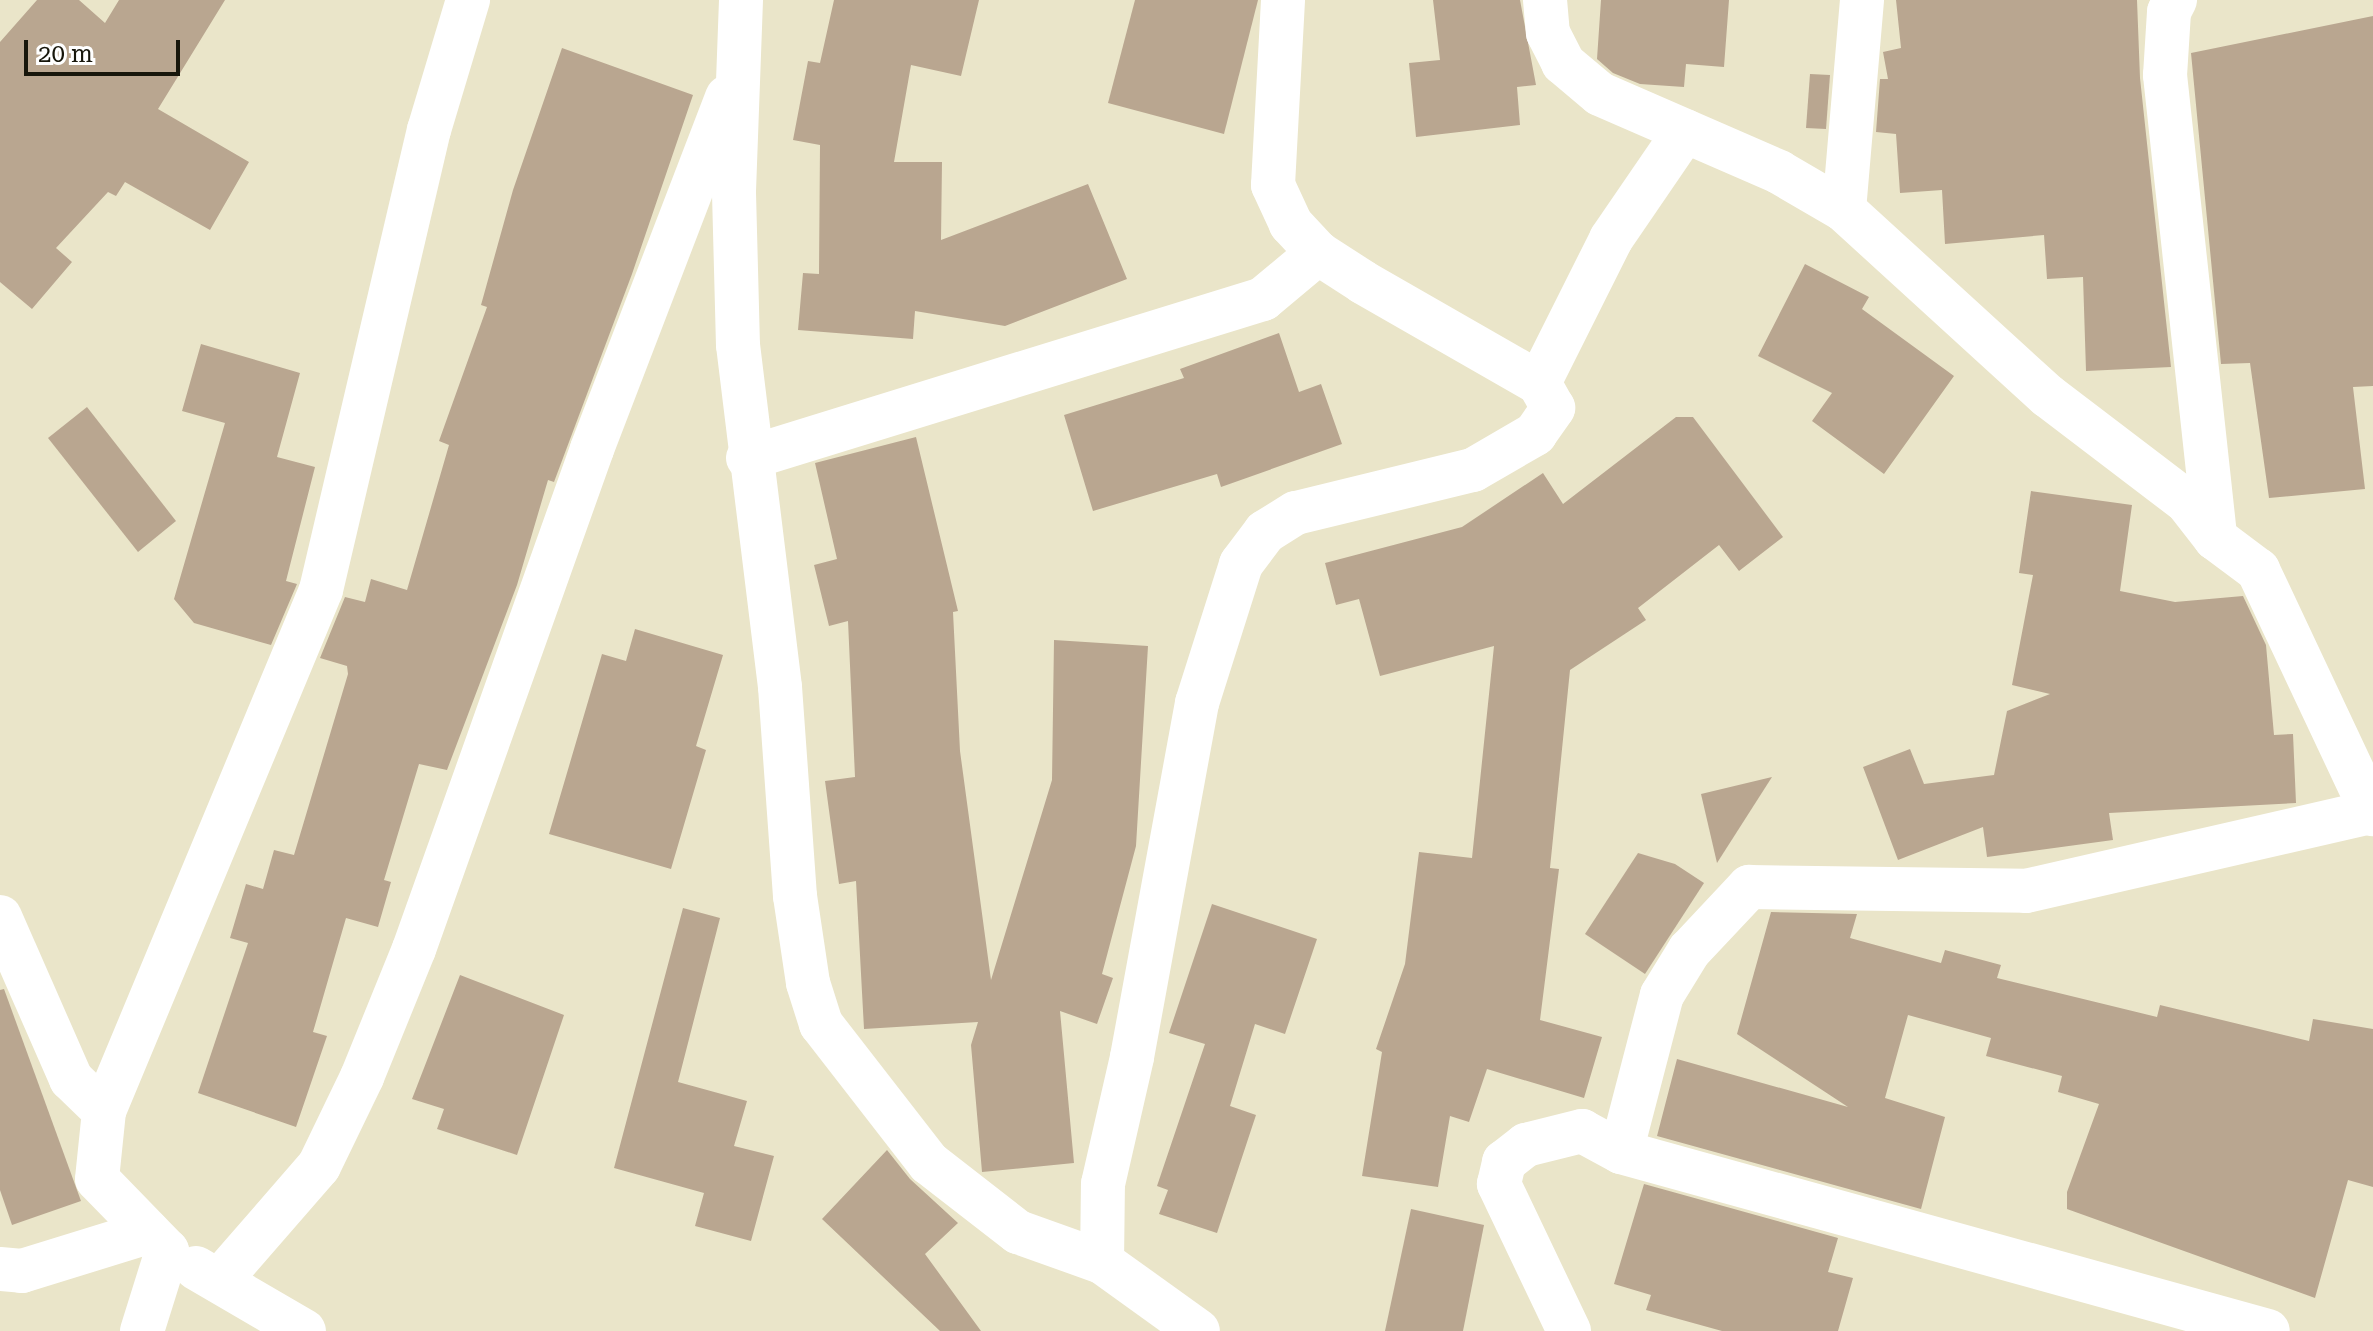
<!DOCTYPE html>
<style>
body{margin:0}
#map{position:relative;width:2373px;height:1331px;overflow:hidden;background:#eae5c9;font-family:"Roboto Serif",serif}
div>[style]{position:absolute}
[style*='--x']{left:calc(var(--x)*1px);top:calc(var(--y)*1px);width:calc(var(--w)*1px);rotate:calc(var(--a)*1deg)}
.building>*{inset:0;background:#b9a690}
.minor>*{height:44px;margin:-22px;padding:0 22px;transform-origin:22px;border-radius:22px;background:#fff}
span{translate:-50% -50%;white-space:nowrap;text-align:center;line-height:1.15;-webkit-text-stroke:7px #fff;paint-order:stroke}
.scale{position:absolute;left:24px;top:40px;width:156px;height:36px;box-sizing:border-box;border:4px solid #17160b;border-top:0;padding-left:10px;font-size:24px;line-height:28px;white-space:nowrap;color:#17160b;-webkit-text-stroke:6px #fff;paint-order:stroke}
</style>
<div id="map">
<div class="building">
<i style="clip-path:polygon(37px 0,79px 0,105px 23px,119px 0,225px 0,158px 109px,249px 162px,210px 230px,125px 182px,116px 196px,108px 192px,56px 248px,72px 262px,32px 309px,0 282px,0 42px)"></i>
<i style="clip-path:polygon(834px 0,979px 0,961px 76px,911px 65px,894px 162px,942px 162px,941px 240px,1088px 184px,1127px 279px,1005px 326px,915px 311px,913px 339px,798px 330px,803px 273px,819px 274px,820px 145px,793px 140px,808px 61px,820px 63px)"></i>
<i style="clip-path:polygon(1135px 0,1258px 0,1224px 134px,1108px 103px)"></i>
<i style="clip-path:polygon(1433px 0,1520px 0,1536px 85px,1517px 87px,1520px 125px,1416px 137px,1409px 63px,1440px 60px)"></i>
<i style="clip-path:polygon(1601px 0,1729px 0,1724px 67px,1686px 64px,1684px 87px,1640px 84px,1613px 73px,1597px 59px)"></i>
<i style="clip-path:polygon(1896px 0,2137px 0,2140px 78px,2171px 367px,2086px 371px,2083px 277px,2047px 279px,2044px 235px,1945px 244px,1942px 190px,1900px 193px,1896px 134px,1876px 132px,1880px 79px,1888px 79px,1883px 52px,1901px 48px)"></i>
<i style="clip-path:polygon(2373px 16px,2373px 386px,2353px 387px,2365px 489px,2269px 498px,2250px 363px,2221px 364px,2191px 53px)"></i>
<i style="clip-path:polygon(562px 48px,693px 95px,632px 274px,554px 482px,548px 480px,517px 585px,447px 770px,419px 764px,384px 880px,391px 882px,378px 927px,346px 918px,313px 1032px,327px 1036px,296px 1127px,198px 1093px,248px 943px,230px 938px,246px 884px,263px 889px,274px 850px,294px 855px,348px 674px,347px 666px,320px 658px,345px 597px,365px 602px,371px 579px,407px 590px,449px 445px,439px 441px,487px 307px,481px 305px,513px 190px)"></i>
<i style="clip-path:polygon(1810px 74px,1830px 75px,1826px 129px,1806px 128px)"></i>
<i style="clip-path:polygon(1805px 264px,1869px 297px,1862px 309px,1954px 376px,1884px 474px,1812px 421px,1832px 393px,1758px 356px)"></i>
<i style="clip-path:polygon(1279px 333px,1299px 392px,1321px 384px,1342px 444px,1221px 487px,1217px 474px,1093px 511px,1064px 415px,1184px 378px,1180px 369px)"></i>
<i style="clip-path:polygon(201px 344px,300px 373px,277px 457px,315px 467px,286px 581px,297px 584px,271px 645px,194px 623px,174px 599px,225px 423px,182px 411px)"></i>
<i style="clip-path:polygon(87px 407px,176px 521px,138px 552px,48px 438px)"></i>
<i style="clip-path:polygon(1676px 417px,1693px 417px,1783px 537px,1739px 571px,1719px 545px,1638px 608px,1646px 620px,1570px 670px,1550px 868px,1559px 869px,1540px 1020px,1602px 1037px,1584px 1098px,1487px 1069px,1469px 1122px,1450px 1116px,1438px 1187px,1362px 1176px,1382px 1052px,1376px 1049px,1405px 964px,1419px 852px,1472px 858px,1494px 646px,1380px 676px,1359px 599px,1336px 605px,1325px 563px,1462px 527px,1543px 473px,1563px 504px)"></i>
<i style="clip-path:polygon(916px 437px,958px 611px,953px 612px,960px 751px,991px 980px,1052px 780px,1054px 640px,1148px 646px,1136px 846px,1102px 974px,1113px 978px,1097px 1024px,1060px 1011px,1074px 1163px,982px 1172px,971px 1045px,978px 1022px,864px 1029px,856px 881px,839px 884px,825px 781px,855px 777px,848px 621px,829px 626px,814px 565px,837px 559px,815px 463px)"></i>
<i style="clip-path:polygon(2031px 491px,2132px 505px,2120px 591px,2175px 602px,2243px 596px,2266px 645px,2274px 735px,2293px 734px,2296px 803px,2109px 813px,2113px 840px,1987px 857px,1983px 827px,1898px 860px,1863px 767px,1910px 749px,1924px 784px,1994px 775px,2007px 711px,2050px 694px,2012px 685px,2033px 575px,2019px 573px)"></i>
<i style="clip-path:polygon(635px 629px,723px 655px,696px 746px,706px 750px,671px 869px,549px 834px,602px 654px,626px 661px)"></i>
<i style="clip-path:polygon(1772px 777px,1717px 863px,1701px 794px)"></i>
<i style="clip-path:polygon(1638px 853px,1675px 864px,1704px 883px,1645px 974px,1585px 934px)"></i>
<i style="clip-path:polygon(1212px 904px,1317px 939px,1285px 1034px,1255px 1024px,1230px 1106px,1256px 1115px,1217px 1233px,1159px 1214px,1168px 1190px,1157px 1186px,1205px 1044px,1169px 1033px)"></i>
<i style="clip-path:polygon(683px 908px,720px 918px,678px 1082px,747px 1101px,734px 1146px,774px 1156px,751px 1241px,695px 1226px,704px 1193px,614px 1168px)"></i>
<i style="clip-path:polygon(1771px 912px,1857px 914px,1850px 938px,1941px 963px,1945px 950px,2001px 965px,1997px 978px,2157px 1017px,2160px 1005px,2309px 1041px,2313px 1019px,2373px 1029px,2373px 1187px,2348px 1180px,2315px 1298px,2067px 1209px,2067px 1192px,2099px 1104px,2058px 1092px,2062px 1076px,1986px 1056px,1991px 1038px,1908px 1015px,1885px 1098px,1945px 1117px,1921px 1209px,1657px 1136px,1677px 1059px,1848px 1107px,1737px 1034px)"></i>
<i style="clip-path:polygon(460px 975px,564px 1015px,517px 1155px,437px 1129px,444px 1109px,412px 1099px)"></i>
<i style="clip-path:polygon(4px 989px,81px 1201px,12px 1225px,0 1190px,0 990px)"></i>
<i style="clip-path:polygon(887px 1150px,910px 1179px,958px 1223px,925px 1254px,981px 1331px,940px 1331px,822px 1219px)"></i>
<i style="clip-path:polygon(1644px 1184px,1838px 1238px,1828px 1272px,1853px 1278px,1838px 1331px,1722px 1331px,1646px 1310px,1651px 1295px,1614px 1284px)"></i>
<i style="clip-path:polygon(1411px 1209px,1484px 1225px,1463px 1331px,1385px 1331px)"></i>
</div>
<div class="minor">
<i style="--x:741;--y:0;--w:193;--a:92.1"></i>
<i style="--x:734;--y:193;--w:152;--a:88.5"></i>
<i style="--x:738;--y:345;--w:345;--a:83"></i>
<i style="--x:780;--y:687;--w:210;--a:85.9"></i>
<i style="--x:795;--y:896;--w:88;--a:81.5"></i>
<i style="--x:808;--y:983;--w:43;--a:72.4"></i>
<i style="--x:821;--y:1024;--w:176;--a:52.2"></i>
<i style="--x:929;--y:1163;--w:113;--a:37.8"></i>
<i style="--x:1018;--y:1232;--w:89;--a:19.7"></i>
<i style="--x:1102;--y:1262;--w:118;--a:35.7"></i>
<i style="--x:1545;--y:0;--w:33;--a:85"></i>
<i style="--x:1548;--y:33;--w:34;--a:63"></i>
<i style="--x:1563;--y:63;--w:48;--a:40"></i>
<i style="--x:1600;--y:94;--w:195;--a:23.5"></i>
<i style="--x:1779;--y:172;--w:75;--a:30.3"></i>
<i style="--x:1844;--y:210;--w:276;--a:42.4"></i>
<i style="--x:2048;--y:396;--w:175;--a:37.3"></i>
<i style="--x:2187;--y:502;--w:46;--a:52.1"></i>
<i style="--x:2215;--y:538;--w:54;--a:36.7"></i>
<i style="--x:2258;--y:570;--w:270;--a:64.8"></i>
<i style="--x:2175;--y:0;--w:13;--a:117"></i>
<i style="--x:2169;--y:12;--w:63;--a:93.6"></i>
<i style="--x:2165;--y:75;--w:466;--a:83.8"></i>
<i style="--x:1844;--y:210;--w:211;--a:-85.1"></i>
<i style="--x:1539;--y:383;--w:161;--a:-63.4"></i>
<i style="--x:1611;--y:239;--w:131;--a:-55.6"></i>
<i style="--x:748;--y:458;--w:539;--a:-17.16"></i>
<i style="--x:1263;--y:299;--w:72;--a:-39.9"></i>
<i style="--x:0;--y:917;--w:177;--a:66.3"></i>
<i style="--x:71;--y:1079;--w:46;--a:44.1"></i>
<i style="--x:1621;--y:1152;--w:162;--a:-75.4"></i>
<i style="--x:1662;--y:995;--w:52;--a:-58.5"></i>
<i style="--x:1689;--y:951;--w:88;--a:-46.8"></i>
<i style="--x:1749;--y:887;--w:277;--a:0.8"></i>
<i style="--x:2026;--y:891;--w:353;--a:-12.9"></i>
<i style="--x:1102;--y:1262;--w:78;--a:-89.3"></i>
<i style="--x:1103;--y:1184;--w:130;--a:-77.1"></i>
<i style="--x:1132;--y:1057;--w:360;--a:-79.6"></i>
<i style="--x:1197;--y:703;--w:146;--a:-72.4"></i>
<i style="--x:1241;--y:564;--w:40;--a:-53"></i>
<i style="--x:1265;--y:532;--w:36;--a:-32"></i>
<i style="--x:1296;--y:513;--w:182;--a:-13.7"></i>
<i style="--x:1473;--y:470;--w:72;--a:-30.1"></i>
<i style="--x:1535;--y:434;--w:32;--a:-55"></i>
<i style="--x:1553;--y:408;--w:29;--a:-119"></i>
<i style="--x:1539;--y:383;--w:203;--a:-150.2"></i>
<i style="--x:1363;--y:282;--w:54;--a:-147.2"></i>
<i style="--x:1318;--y:253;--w:40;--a:-133"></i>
<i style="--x:1291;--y:224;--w:43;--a:-114.8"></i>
<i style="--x:1273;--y:185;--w:185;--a:-86.9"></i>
<i style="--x:196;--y:1268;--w:125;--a:30.3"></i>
<i style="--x:0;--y:1269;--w:22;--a:5"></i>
<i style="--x:22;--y:1271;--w:132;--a:-17.2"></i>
<i style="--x:219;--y:1281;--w:152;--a:-49"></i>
<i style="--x:319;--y:1166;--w:99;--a:-64.2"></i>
<i style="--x:362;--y:1077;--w:138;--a:-67.9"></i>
<i style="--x:414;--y:949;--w:531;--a:-70.4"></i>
<i style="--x:592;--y:449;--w:377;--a:-69"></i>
<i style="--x:142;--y:1331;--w:84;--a:-72.6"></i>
<i style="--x:167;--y:1251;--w:100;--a:-134.2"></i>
<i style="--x:97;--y:1179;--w:68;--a:-84.1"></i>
<i style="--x:104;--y:1111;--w:564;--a:-67.39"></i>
<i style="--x:321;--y:590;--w:473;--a:-76.8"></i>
<i style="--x:429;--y:130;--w:136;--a:-73.3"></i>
<i style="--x:1569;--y:1331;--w:163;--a:-115.5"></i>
<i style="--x:1499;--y:1184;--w:23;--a:-77"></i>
<i style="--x:1504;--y:1162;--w:28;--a:-38"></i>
<i style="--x:1526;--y:1145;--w:58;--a:-14"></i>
<i style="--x:1582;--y:1131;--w:44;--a:28.3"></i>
<i style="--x:1621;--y:1152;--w:671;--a:15.46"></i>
</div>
<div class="scale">20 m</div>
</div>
